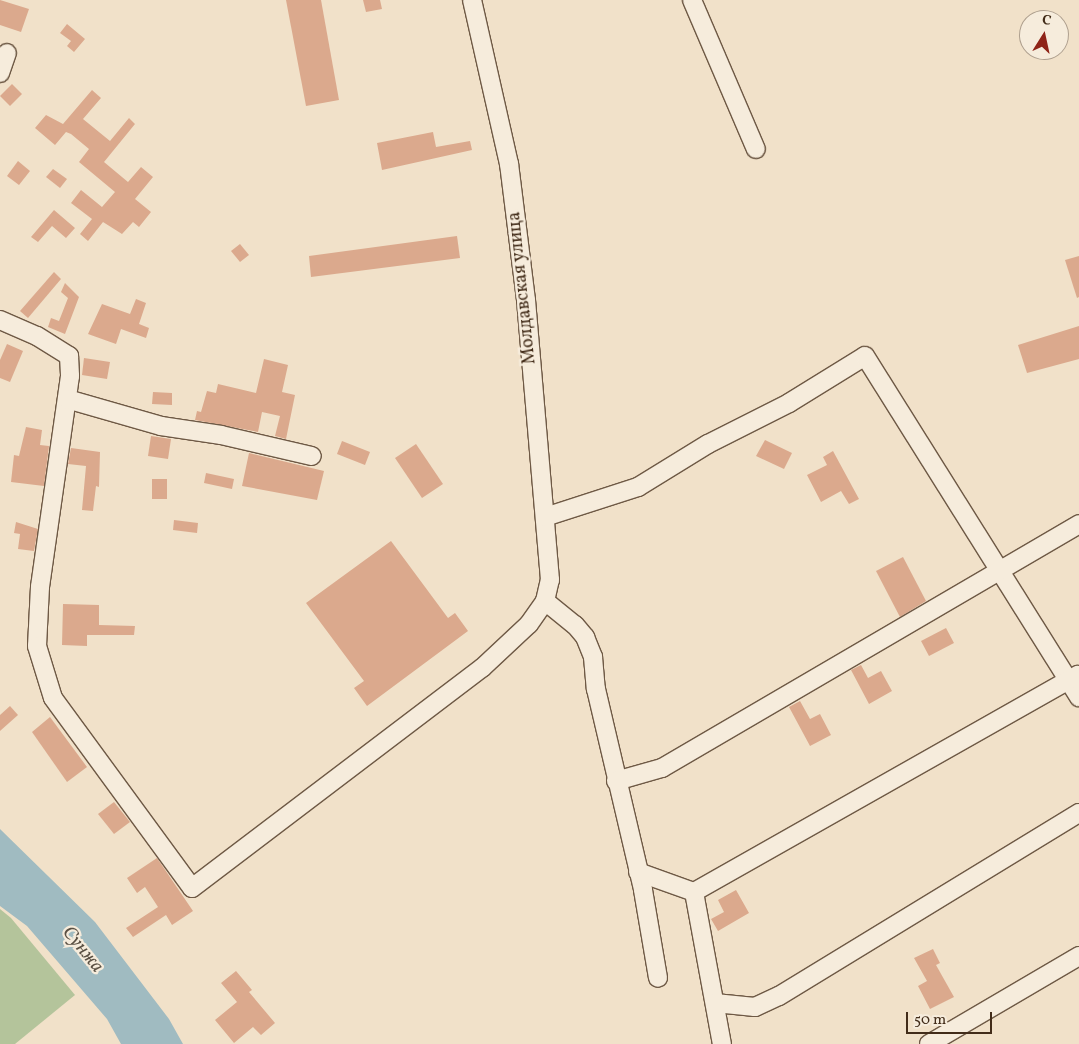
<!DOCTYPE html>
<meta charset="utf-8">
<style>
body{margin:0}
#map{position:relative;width:1079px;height:1044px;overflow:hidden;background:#f1e1c9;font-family:Vollkorn,serif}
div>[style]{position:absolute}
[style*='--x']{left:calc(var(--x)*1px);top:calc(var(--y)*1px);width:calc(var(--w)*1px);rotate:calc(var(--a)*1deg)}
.green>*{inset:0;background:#b4c49b}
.water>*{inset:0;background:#a0bbc1}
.building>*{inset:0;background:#dba98d}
.roads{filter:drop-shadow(1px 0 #6e5945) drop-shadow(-1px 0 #6e5945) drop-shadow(0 1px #6e5945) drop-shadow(0 -1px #6e5945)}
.minor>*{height:18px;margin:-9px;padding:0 9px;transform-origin:9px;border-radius:9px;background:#f6ecdc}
span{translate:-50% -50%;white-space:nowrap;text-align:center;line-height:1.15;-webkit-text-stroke:4.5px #f6ecdc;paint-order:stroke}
.street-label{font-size:18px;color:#422c19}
.water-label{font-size:19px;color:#5a5043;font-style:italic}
.north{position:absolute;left:1019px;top:10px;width:50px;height:50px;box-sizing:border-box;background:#f6ecdc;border:1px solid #ae9f8e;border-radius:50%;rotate:10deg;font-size:14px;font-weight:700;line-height:20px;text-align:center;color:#422c19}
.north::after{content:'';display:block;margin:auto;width:18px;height:22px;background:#8f2418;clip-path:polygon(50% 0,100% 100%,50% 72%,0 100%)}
.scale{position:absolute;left:906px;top:1012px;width:86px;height:22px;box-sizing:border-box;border:2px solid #422c19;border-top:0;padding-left:6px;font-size:15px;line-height:18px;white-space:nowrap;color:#422c19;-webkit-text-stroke:4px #f6ecdc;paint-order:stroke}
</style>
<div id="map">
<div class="green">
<i style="clip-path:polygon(0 909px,11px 918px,75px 995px,15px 1044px,0 1044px)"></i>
</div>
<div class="water">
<i style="clip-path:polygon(0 829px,95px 922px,169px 1019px,183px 1044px,121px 1044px,107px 1019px,27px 926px,0 906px)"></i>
</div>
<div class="building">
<i style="clip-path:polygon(0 0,29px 9px,21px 32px,0 25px)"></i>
<i style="clip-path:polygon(286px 0,321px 0,339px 100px,306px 106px)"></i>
<i style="clip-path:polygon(363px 0,380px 0,382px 9px,366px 12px)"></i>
<i style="clip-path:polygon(67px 24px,85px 39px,74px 52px,67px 46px,71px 41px,60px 33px)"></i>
<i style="clip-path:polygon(12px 84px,22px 94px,10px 106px,0 96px)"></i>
<i style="clip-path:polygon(92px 90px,101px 98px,83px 119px,110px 141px,129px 118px,135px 124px,104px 162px,128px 182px,141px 167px,153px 177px,135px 199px,151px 212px,139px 227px,133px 222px,122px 234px,103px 222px,88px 241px,80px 234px,92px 219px,71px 203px,81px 190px,102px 207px,115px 192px,79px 162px,89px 149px,71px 134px,66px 132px,55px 145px,35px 128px,46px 115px,63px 124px)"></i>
<i style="clip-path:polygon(433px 132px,436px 147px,470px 141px,472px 150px,382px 170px,377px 143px)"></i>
<i style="clip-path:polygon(18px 161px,30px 171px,19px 185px,7px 176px)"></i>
<i style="clip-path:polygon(53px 169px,67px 179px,60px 188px,46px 177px)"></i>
<i style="clip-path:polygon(54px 210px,75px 228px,66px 238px,52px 226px,38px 242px,31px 237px)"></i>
<i style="clip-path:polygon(457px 236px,460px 258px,311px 277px,309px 256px)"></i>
<i style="clip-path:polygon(240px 244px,249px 255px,240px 262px,231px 251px)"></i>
<i style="clip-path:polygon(1079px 256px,1079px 297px,1077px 298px,1065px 260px)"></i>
<i style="clip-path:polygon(54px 272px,61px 279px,28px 318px,20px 311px)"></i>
<i style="clip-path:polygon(65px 283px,79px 297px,65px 334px,48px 327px,51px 318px,59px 321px,68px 298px,61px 292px)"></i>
<i style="clip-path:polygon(136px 299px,146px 303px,139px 324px,149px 328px,146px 338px,121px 329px,116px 344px,88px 334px,102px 304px,130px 314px)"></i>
<i style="clip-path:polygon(1079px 326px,1079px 359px,1027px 373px,1018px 345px)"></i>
<i style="clip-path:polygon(7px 344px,23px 351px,10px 382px,0 378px,0 360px)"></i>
<i style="clip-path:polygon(84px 358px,110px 362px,107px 379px,82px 375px)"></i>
<i style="clip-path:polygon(264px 359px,288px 365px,282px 392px,295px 395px,286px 439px,275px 436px,280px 416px,262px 412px,258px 432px,195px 420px,197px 411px,201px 412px,207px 391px,216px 393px,218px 384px,256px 393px)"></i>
<i style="clip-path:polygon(153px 392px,172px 393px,172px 405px,152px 404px)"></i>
<i style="clip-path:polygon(26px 427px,42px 430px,40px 445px,49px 446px,44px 486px,11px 482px,14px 455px,19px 456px)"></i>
<i style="clip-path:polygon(151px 436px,171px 439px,168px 459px,148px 456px)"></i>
<i style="clip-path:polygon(765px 440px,792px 453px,784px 469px,756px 456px)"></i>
<i style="clip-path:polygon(342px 441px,370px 452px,365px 465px,337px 454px)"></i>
<i style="clip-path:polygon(416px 444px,443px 484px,422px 498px,395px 458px)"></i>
<i style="clip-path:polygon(71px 448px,100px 452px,99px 487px,96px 486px,93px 511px,82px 510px,86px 466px,68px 464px)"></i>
<i style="clip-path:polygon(833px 451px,859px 499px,849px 504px,841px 491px,821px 502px,807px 475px,827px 465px,823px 457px)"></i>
<i style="clip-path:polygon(249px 453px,324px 471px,317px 500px,242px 486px)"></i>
<i style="clip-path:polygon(206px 473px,234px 479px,232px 489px,204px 483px)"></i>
<i style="clip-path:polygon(152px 479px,167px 479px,167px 499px,152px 499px)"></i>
<i style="clip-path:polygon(174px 520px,198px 523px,197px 533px,173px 530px)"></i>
<i style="clip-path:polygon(16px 522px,38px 529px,34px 551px,18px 549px,20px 534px,14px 533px)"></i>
<i style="clip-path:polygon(391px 541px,448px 618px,455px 613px,468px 631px,367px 706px,354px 688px,364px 681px,306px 603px)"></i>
<i style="clip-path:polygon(903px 557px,926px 601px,900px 617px,876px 571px)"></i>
<i style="clip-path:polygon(63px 604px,99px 605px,99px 625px,135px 626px,134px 635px,87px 635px,87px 646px,62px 645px)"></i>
<i style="clip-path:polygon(946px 628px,954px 643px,929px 656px,921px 641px)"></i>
<i style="clip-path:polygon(861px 665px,868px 678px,881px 671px,892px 691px,869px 704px,851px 670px)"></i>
<i style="clip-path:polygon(800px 701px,810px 719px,820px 714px,831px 735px,810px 746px,789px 707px)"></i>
<i style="clip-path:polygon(10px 706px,18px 715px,0 731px,0 715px)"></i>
<i style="clip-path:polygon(50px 717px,87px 767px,67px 782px,32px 732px)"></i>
<i style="clip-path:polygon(114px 802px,130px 822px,114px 834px,98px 814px)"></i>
<i style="clip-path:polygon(157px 858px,193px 911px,172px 925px,166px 915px,133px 937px,126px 928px,158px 907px,145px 887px,137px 893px,127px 878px)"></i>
<i style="clip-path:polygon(736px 890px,749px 913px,718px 931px,711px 919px,724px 912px,718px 900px)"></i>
<i style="clip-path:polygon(933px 949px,940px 963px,936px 965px,954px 997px,930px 1009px,918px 986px,927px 981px,914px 958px)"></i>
<i style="clip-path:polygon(236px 971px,252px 990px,249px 992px,275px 1023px,261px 1035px,253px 1027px,234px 1043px,215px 1020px,237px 1002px,221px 983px)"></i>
</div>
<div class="roads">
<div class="minor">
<i style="--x:692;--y:0;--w:162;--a:66.8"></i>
<i style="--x:0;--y:73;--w:21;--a:-71"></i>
<i style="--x:0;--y:320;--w:40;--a:23.4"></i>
<i style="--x:37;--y:336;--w:38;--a:32"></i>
<i style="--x:69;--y:356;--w:20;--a:87"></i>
<i style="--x:70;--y:376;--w:213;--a:98.1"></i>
<i style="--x:40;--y:587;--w:59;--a:92.9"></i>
<i style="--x:37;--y:646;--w:54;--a:72.9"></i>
<i style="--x:53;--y:698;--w:235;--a:53.8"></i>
<i style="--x:192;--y:888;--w:364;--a:-37.2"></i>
<i style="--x:482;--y:668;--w:64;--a:-43.1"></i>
<i style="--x:529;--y:624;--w:28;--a:-55"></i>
<i style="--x:545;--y:601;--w:22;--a:-77"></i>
<i style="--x:550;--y:580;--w:281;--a:-94.9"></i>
<i style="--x:526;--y:300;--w:137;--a:-97.1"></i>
<i style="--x:509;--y:164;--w:168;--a:-102.7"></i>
<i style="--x:67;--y:399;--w:98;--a:16"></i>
<i style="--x:161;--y:426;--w:61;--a:8.5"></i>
<i style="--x:221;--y:435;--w:93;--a:13"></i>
<i style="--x:545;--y:517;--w:98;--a:-17.9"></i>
<i style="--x:638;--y:487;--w:82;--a:-31.6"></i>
<i style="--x:708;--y:444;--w:91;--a:-26.8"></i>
<i style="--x:789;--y:403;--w:89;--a:-31.7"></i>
<i style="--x:865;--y:356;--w:403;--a:57.9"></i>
<i style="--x:545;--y:601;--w:38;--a:39"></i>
<i style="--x:575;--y:625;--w:16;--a:50"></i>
<i style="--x:585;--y:637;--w:22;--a:68"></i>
<i style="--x:593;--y:657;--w:32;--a:85"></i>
<i style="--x:596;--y:689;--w:206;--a:76.8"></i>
<i style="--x:643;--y:890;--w:89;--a:80.3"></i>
<i style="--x:616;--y:781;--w:48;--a:-15.8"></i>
<i style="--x:662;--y:768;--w:483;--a:-30.3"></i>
<i style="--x:638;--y:872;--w:59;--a:19.7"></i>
<i style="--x:694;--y:892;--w:155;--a:79.6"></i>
<i style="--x:694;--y:892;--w:441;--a:-29.5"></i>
<i style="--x:715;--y:1003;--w:40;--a:5.7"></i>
<i style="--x:755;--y:1007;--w:26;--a:-25"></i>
<i style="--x:779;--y:996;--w:351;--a:-31.4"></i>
<i style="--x:929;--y:1044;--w:174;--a:-30.4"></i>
</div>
</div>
<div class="street-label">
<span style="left:523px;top:288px;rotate:-96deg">Молдавская улица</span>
</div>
<div class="water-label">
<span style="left:82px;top:950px;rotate:51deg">Сунжа</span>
</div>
<div class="north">С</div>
<div class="scale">50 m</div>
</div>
